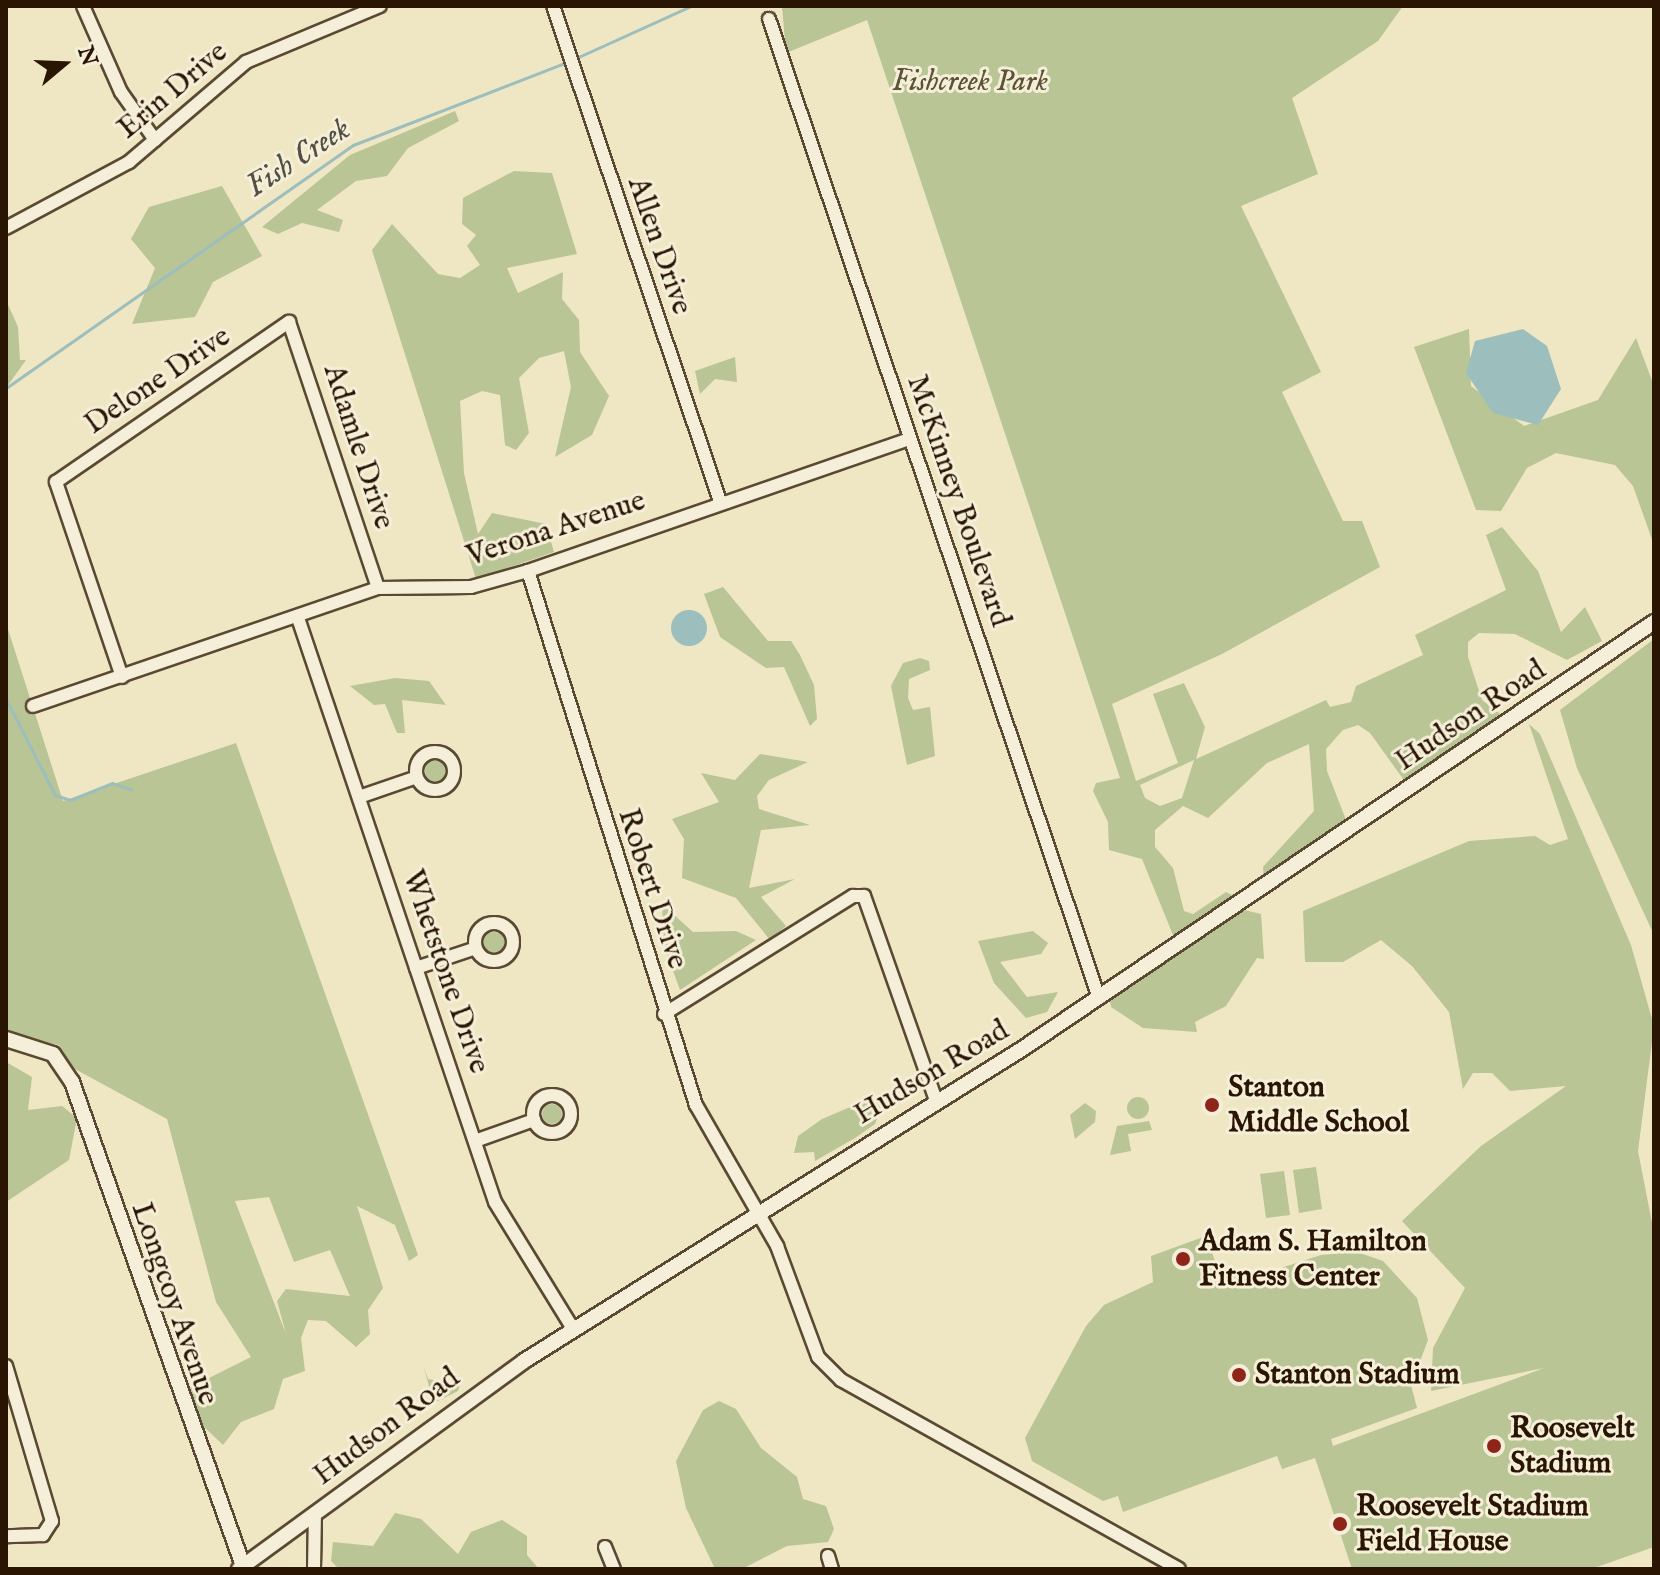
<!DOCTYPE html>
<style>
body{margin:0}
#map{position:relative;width:1660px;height:1575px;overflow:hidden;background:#efe6c4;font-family:"IM FELL English",serif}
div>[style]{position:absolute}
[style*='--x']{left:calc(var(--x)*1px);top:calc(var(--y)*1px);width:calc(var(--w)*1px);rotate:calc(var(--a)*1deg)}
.green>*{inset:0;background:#b9c594}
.round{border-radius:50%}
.water>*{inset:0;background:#9cbebc}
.stream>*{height:3px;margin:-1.5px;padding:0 1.5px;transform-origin:1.5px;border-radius:1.5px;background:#9cbebc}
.roads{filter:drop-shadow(2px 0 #5a4932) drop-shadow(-2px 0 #5a4932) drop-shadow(0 2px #5a4932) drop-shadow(0 -2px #5a4932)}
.minor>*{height:12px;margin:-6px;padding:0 6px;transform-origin:6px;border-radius:6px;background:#f5efd9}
.minor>.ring{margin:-6px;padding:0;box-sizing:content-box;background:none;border:12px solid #f5efd9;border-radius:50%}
.tertiary>*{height:14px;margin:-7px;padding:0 7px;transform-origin:7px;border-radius:7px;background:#f5efd9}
.dots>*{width:22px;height:22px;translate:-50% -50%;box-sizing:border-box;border:4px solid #f5efd9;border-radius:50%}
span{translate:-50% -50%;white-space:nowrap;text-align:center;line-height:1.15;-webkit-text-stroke:6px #f5efd9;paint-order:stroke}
.park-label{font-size:30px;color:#5b5335;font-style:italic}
.street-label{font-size:30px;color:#291502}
.poi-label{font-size:30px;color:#291502;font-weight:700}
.left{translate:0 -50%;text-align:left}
.water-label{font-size:32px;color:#515043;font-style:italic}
.frame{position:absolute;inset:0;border:8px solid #291502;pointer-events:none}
.north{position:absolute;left:24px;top:24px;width:80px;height:80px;-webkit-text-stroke:6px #f5efd9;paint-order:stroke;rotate:71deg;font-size:22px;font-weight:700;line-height:32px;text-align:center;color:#291502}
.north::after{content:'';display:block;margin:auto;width:28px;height:36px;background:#291502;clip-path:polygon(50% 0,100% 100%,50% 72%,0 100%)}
</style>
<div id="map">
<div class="green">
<i style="clip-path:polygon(evenodd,782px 6px,1403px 6px,1378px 41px,1292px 98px,1318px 174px,1241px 206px,1321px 372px,1282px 392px,1343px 521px,1362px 521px,1380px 567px,1222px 654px,1112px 704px,1136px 781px,1178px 763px,1153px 694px,1184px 683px,1205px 727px,1196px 759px,1326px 700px,1330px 707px,1351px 702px,1356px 686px,1423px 655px,1415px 635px,1506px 590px,1486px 535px,1502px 527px,1538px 571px,1561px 632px,1585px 607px,1602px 641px,1567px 660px,1515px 634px,1479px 633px,1468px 642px,1468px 657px,1482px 700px,1504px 717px,1406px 783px,1370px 733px,1358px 725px,1343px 730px,1326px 749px,1327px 771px,1348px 825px,1264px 881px,1263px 867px,1314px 811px,1309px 744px,1267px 763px,1208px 818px,1183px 806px,1155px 830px,1155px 847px,1173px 868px,1184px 911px,1193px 914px,1226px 892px,1238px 898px,1175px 940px,1142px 859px,1109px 850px,1108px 822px,1093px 791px,1096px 783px,1120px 778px,867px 20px,786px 53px,782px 6px,1194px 760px,1182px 798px,1160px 806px,1145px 798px,1140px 785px,1194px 760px)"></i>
<i style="clip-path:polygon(455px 111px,459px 121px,408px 148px,387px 176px,356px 181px,317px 210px,343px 220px,339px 232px,302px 223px,278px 234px,262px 227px,350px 155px)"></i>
<i style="clip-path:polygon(514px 171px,552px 173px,577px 254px,507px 268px,518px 293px,563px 272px,562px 299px,579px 320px,580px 352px,609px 396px,592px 435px,555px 457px,571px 387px,564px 351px,539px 358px,519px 378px,529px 433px,516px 450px,505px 445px,500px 395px,482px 391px,460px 401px,464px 473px,478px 534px,492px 513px,546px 524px,554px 552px,476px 579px,372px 250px,392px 224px,438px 274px,460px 278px,480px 265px,467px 246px,476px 235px,462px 224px,463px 198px)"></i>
<i style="clip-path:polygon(222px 186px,262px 256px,213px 282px,195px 317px,132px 324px,155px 268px,131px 239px,149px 207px)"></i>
<i style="clip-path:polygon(6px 300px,18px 327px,20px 360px,26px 360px,6px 388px)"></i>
<i style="clip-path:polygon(1469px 329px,1471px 386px,1524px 426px,1598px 400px,1636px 338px,1654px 386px,1654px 545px,1633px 486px,1615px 465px,1556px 453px,1527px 468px,1501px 511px,1476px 510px,1414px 347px)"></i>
<i style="clip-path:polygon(735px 357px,737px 382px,715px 379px,700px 394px,695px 371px)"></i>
<i style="clip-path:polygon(723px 587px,768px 641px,791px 641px,800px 655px,814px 685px,817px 719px,810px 726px,784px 667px,766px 668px,720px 637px,704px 594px)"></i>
<i style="clip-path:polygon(evenodd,6px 623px,63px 801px,236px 743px,418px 1255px,409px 1261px,395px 1225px,357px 1206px,383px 1288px,368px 1310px,370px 1334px,356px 1347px,326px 1321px,308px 1320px,301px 1338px,305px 1371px,283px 1379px,274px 1409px,241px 1422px,223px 1445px,199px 1422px,189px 1388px,251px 1357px,216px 1302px,167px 1119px,73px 1068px,59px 1045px,6px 1033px,6px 623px,269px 1197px,294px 1262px,330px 1250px,350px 1296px,286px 1289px,277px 1301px,286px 1334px,235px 1201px,269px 1197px)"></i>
<i style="clip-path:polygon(1654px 639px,1654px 935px,1577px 768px,1560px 710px)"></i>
<i style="clip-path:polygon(920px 658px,929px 661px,930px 670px,909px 679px,908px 698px,913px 710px,930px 707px,935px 756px,907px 765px,891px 686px,903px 663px)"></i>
<i style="clip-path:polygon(395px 678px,429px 681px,446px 705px,402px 700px,405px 733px,397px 733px,385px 704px,374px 705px,350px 686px)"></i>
<i style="clip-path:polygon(1529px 724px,1540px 734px,1631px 945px,1654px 1026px,1638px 1151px,1654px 1233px,1654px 1547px,1591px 1569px,1352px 1569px,1315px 1458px,1282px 1469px,1277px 1456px,1123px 1512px,1118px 1496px,1103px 1501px,1032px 1461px,1025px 1438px,1086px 1326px,1104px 1305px,1153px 1282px,1151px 1256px,1206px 1236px,1215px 1261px,1241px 1281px,1321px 1255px,1357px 1252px,1383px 1261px,1417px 1298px,1428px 1340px,1411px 1385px,1417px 1408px,1331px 1439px,1333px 1446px,1544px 1368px,1431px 1391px,1433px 1348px,1465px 1288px,1402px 1221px,1481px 1146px,1566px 1086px,1510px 1091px,1492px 1073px,1473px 1073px,1463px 1089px,1449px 1012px,1412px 966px,1381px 940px,1343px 962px,1305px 962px,1303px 911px,1469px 841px,1535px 836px,1550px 845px,1568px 839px)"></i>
<i style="clip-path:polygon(760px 754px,808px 762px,769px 780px,757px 796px,759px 809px,810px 825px,761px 830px,749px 888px,795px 879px,761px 897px,786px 926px,770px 940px,736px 898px,682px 878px,684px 839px,672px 819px,719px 802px,701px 773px,735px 780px)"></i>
<i class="round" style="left:425px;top:760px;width:22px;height:22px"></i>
<i style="clip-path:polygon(662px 904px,693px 932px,736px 931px,756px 940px,680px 990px,664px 946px)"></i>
<i style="clip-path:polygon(1244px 910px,1261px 914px,1264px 959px,1257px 958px,1226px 1006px,1195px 1022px,1197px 1032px,1143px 1028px,1111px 1007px,1110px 1001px)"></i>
<i style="clip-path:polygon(1033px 931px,1048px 943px,1041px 954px,1000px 962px,1027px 997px,1058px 992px,1047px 1012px,1026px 1018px,994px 983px,978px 941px)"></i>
<i class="round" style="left:483px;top:932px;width:22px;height:22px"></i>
<i style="clip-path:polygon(6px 1062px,32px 1077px,28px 1110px,62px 1106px,77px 1118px,69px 1160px,6px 1202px)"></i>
<i style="clip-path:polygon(888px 1091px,875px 1124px,855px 1138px,815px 1161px,814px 1152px,794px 1153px,798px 1136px,822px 1119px)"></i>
<i class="round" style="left:1127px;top:1097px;width:22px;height:22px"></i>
<i style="clip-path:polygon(1085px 1103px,1096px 1111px,1095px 1122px,1075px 1139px,1070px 1115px)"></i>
<i class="round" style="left:542px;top:1104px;width:20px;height:20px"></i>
<i style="clip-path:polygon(1149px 1121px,1152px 1130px,1128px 1134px,1131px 1151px,1110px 1155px,1117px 1126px)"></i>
<i style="clip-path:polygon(1316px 1167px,1322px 1209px,1299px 1213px,1293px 1170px)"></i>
<i style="clip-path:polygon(1284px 1171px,1290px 1215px,1266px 1218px,1260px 1174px)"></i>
<i style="clip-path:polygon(423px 1365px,428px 1379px,460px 1385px,458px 1391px,434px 1403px)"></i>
<i style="clip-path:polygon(719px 1401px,736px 1409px,761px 1448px,797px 1477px,803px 1499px,826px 1506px,834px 1529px,828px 1542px,787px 1546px,742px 1569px,715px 1569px,686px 1508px,676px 1461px,703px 1410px)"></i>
<i style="clip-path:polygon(395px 1513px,421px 1519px,458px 1554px,471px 1532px,502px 1520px,527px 1536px,527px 1555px,539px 1569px,339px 1569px,331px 1561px,333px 1542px,373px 1546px)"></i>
</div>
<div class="water">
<i style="clip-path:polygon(1523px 329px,1547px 346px,1561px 389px,1538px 425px,1493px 413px,1466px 373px,1475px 341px)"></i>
<i class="round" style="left:671px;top:610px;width:36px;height:36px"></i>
</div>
<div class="stream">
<i style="--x:574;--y:59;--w:128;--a:-24.4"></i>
<i style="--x:6;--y:388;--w:424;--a:-35"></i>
<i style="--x:353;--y:145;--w:230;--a:-21.2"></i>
<i style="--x:6;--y:699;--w:108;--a:63"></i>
<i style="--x:55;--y:795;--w:16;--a:18"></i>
<i style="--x:70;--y:800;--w:45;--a:-22"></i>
<i style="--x:112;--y:783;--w:20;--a:18"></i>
</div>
<div class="roads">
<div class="minor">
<i style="--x:83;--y:6;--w:94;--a:66.2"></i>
<i style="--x:121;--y:92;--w:59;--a:54.7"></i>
<i style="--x:553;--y:6;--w:522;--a:71.36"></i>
<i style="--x:769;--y:19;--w:1033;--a:71.37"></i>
<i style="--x:6;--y:228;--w:140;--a:-28.2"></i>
<i style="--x:129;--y:162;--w:154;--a:-40.5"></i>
<i style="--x:246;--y:62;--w:145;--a:-22.7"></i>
<i style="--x:528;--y:571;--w:560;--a:72.54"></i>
<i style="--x:696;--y:1105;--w:163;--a:60.1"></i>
<i style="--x:777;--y:1246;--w:118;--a:69.7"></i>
<i style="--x:818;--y:1357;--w:33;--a:45"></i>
<i style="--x:841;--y:1380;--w:387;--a:29.2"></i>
<i style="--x:298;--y:618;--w:616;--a:71.36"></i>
<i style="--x:495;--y:1202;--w:149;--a:58.4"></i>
<i style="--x:122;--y:677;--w:206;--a:-108.7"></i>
<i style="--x:56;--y:482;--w:283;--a:-34.5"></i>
<i style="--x:289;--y:322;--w:280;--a:71.5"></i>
<i style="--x:33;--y:706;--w:365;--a:-18.9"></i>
<i style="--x:378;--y:588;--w:93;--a:-0.6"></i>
<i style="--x:471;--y:587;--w:59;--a:-15.7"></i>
<i style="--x:528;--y:571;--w:404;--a:-19.1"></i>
<i class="ring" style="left:416px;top:752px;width:26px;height:26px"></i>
<i style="--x:359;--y:797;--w:61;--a:-19"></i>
<i class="ring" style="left:475px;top:923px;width:26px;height:26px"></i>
<i style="--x:416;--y:968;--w:63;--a:-18.4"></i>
<i style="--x:664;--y:1014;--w:223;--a:-32"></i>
<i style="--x:853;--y:896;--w:11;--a:0"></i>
<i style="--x:864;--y:896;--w:217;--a:70.6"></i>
<i class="ring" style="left:533px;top:1095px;width:26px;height:26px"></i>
<i style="--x:475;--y:1141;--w:63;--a:-19.6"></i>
<i style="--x:6;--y:1366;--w:162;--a:73.5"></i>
<i style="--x:52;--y:1521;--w:17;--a:123"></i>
<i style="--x:43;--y:1535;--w:37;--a:178"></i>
<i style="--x:605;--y:1547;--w:24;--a:68"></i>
<i style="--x:828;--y:1556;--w:14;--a:73"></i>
<i style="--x:314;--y:1569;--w:56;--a:-89"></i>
</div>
<div class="tertiary">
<i style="--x:6;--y:1039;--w:49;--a:17.7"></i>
<i style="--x:53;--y:1054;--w:34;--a:56"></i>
<i style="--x:72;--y:1082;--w:513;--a:70.54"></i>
<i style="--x:239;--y:1569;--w:353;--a:-36.1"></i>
<i style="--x:524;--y:1361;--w:588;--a:-32.07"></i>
<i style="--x:1022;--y:1049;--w:763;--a:-34.04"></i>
</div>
</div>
<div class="dots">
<i style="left:1212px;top:1105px;background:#8f2418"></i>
<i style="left:1183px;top:1259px;background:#8f2418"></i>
<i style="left:1239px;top:1375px;background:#8f2418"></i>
<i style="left:1494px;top:1446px;background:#8f2418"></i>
<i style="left:1340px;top:1524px;background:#8f2418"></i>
</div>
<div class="park-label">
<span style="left:970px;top:82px">Fishcreek Park</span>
</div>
<div class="street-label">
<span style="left:173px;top:91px;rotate:-40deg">Erin Drive</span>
<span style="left:659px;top:246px;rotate:71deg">Allen Drive</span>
<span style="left:158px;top:381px;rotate:-34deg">Delone Drive</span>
<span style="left:358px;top:447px;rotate:72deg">Adamle Drive</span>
<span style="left:958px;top:501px;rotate:71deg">McKinney Boulevard</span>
<span style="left:556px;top:529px;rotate:-18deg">Verona Avenue</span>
<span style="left:1471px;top:716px;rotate:-34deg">Hudson Road</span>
<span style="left:652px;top:889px;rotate:72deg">Robert Drive</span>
<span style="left:445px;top:972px;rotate:71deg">Whetstone Drive</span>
<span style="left:932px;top:1073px;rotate:-31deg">Hudson Road</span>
<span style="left:174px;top:1304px;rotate:71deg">Longcoy Avenue</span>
<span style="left:387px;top:1427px;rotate:-37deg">Hudson Road</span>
</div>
<div class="poi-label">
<span class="left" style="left:1228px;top:1105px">Stanton<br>Middle School</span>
<span class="left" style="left:1199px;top:1259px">Adam S. Hamilton<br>Fitness Center</span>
<span class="left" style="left:1255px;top:1375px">Stanton Stadium</span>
<span class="left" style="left:1510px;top:1446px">Roosevelt<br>Stadium</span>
<span class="left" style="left:1356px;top:1524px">Roosevelt Stadium<br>Field House</span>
</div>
<div class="water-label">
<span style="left:299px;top:159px;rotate:-33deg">Fish Creek</span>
</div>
<div class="frame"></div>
<div class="north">N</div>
</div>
